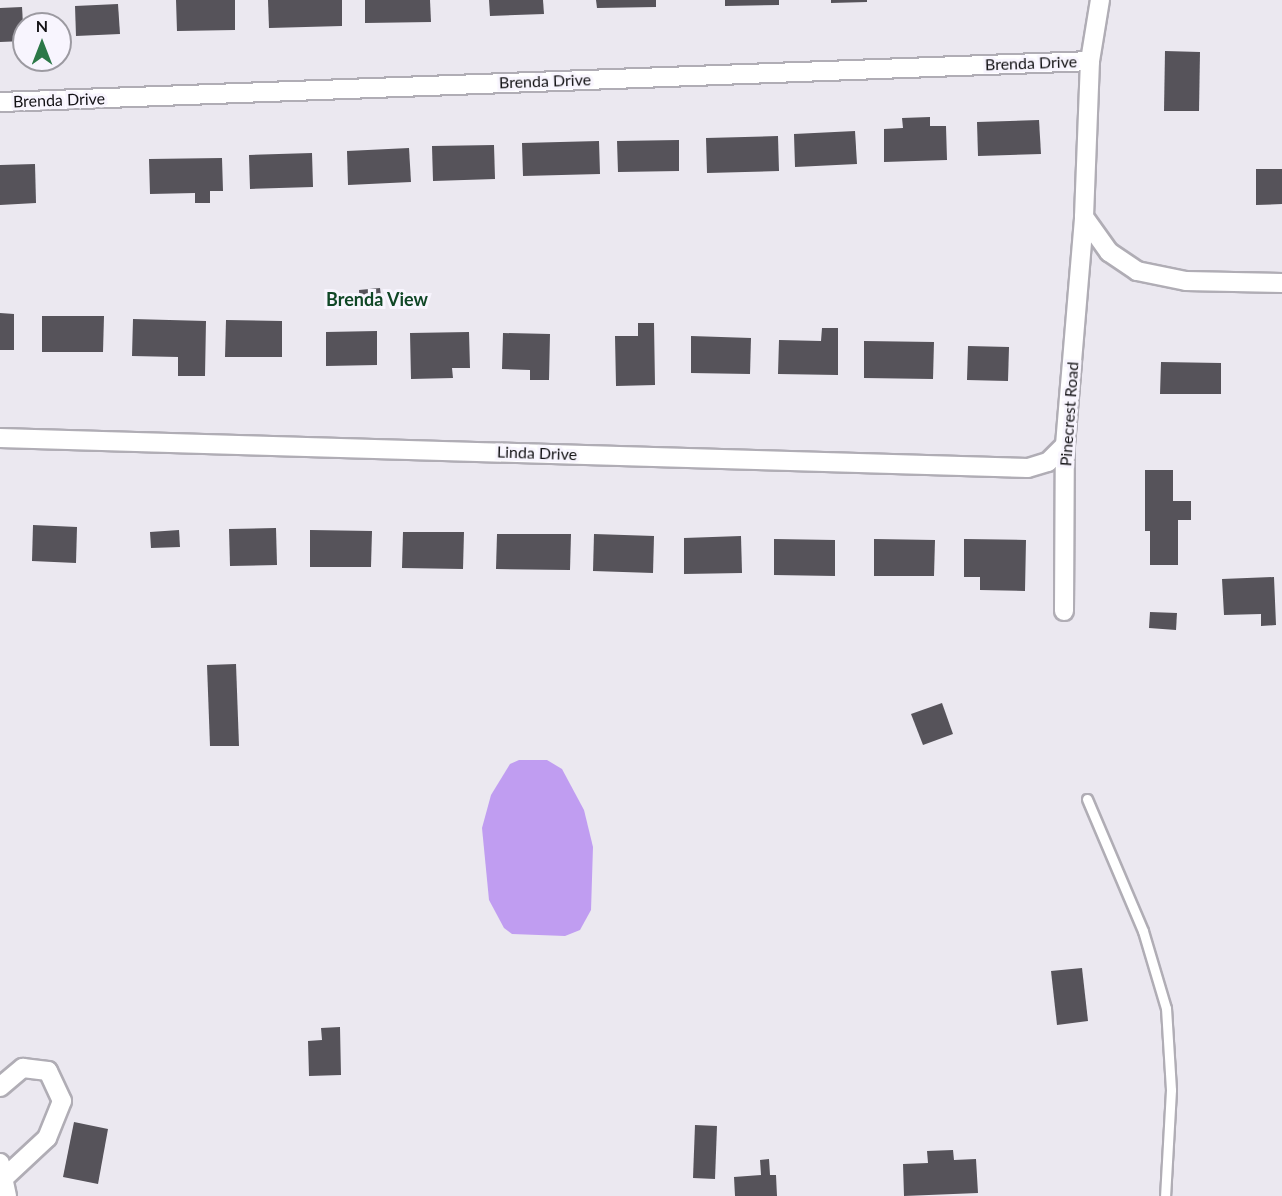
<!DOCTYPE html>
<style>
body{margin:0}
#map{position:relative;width:1282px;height:1196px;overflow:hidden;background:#ebe8f0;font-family:Lato,sans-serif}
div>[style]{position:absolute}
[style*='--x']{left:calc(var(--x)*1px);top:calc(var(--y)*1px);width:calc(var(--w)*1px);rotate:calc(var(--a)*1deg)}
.water>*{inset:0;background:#c09df1}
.building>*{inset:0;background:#56535a}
.roads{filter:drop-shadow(2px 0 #b0adb5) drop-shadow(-2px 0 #b0adb5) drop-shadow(0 2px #b0adb5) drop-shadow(0 -2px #b0adb5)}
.service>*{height:9px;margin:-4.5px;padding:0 4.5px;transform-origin:4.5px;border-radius:4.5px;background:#fff}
.minor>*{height:18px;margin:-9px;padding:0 9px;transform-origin:9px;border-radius:9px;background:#fff}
span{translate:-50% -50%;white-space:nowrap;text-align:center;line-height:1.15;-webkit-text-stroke:6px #f8f5fe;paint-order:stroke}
.street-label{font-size:16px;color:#131215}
.neighbourhood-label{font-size:18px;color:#104726;font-weight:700}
.north{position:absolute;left:12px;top:12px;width:60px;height:60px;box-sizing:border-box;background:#f8f5fe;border:2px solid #9c9aa1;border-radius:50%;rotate:0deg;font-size:16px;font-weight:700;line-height:24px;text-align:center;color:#131215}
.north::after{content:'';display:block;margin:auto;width:21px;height:27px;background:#2b7847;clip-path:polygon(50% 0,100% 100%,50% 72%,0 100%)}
</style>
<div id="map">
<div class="water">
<i style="clip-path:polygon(519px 760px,547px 760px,562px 769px,584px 810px,593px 847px,591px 910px,580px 930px,565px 936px,512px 934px,504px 928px,489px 900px,482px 828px,491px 795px,510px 764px)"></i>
</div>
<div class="building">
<i style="clip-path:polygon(176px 0,235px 0,235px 30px,177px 31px)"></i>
<i style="clip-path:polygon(268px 0,342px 0,342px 26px,269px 28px)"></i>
<i style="clip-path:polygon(365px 0,430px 0,431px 22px,365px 23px)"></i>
<i style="clip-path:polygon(489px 0,543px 0,544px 14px,490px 16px)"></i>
<i style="clip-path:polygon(596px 0,656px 0,656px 7px,597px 8px)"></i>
<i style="clip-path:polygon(725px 0,779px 0,779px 5px,725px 6px)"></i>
<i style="clip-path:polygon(831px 0,867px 0,867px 2px,831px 3px)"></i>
<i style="clip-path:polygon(118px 4px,120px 34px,76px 36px,75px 6px)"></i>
<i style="clip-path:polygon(22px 7px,24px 41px,0 42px,0 8px)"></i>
<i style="clip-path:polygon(1165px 51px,1200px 52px,1199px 111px,1164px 111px)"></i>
<i style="clip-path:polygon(930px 117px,930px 126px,946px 126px,947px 160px,884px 162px,884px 129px,903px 128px,902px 118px)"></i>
<i style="clip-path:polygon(1039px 120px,1041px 154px,978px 156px,977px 122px)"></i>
<i style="clip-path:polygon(855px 131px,857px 164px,795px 167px,794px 134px)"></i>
<i style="clip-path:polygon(778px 136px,779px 171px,707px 173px,706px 138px)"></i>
<i style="clip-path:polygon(679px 140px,679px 171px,618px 172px,617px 141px)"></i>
<i style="clip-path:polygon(599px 141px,600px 174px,523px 176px,522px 143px)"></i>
<i style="clip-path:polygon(494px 145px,495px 179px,433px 181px,432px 146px)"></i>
<i style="clip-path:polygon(409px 148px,411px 182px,348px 185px,347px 151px)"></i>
<i style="clip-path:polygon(312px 153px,313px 187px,250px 189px,249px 155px)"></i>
<i style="clip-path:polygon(222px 158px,223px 191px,210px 191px,210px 203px,195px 203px,195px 193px,150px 194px,149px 159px)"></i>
<i style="clip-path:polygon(35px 164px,36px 203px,0 205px,0 165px)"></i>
<i style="clip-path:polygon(1256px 169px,1282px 169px,1282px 204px,1256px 205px)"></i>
<i style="clip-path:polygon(380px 288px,382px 305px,360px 307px,359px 290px)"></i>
<i style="clip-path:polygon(0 313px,14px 314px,14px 350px,0 350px)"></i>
<i style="clip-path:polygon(42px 316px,104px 316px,103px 352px,42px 352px)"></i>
<i style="clip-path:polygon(133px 319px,206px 321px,205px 376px,178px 376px,178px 357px,132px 356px)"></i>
<i style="clip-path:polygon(226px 320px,282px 321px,282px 357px,225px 357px)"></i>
<i style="clip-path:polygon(638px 323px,654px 323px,655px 385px,616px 386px,615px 336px,638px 336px)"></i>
<i style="clip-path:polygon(822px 328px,838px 328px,838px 375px,778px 374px,779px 340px,821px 341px)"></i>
<i style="clip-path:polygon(377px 331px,377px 365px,326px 366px,326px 332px)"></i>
<i style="clip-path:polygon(469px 332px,470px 368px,452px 368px,453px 378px,411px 379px,410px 333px)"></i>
<i style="clip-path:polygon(503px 333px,550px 334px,549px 380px,530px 380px,530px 370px,502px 369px)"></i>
<i style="clip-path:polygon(691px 336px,751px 338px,750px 374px,691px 373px)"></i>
<i style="clip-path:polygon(864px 341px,934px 342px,933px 379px,864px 378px)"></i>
<i style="clip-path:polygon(968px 346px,1009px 347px,1008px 381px,967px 380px)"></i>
<i style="clip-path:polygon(1161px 362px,1221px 363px,1221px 394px,1160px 394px)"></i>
<i style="clip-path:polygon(1145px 470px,1173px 470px,1173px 501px,1191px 501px,1191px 520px,1178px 520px,1178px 565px,1150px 565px,1150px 531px,1145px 531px)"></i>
<i style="clip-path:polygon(33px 525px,77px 527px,76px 563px,32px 561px)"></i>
<i style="clip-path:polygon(276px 528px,277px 565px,230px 566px,229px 529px)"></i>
<i style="clip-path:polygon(179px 530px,180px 547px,151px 548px,150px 532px)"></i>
<i style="clip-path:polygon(310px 530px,372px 531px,371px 567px,310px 567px)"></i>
<i style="clip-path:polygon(403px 532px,464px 532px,463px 569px,402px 568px)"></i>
<i style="clip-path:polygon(497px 534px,571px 534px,570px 570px,496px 569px)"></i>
<i style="clip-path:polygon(594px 534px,654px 536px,653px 573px,593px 571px)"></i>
<i style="clip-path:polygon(741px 536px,742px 573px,684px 574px,684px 538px)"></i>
<i style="clip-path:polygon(774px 539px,835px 540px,835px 576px,774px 575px)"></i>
<i style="clip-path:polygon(874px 539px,935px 540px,934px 576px,874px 576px)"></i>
<i style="clip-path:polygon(964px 539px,1026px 540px,1025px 591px,980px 590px,980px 577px,964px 577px)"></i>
<i style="clip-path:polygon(1274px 577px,1276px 625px,1261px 626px,1261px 614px,1224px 615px,1222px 579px)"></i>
<i style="clip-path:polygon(1150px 612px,1177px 613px,1176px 630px,1149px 628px)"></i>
<i style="clip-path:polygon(236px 664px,239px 746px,210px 746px,207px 665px)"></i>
<i style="clip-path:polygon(942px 703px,953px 734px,923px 745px,911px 714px)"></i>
<i style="clip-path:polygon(1082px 968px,1088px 1021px,1057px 1025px,1051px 971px)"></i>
<i style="clip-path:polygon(340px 1027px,341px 1075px,309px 1076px,308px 1041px,322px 1040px,321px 1028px)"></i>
<i style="clip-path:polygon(74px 1122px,108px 1129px,98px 1184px,63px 1177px)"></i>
<i style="clip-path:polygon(695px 1125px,717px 1126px,715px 1179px,693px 1178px)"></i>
<i style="clip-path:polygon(953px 1150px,954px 1160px,976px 1159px,978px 1193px,904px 1196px,903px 1164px,928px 1163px,927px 1151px)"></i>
<i style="clip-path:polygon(769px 1159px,770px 1175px,776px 1175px,777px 1196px,735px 1196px,734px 1177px,761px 1175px,760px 1160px)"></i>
</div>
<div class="roads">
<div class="service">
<i style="--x:1087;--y:799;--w:143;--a:67"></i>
<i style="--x:1143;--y:931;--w:80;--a:73.4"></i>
<i style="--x:1166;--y:1008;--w:82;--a:86.5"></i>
<i style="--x:1171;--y:1090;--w:106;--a:93.2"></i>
</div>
<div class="minor">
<i style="--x:0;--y:102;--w:1091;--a:-2.15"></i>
<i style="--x:1084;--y:217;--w:43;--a:54.5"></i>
<i style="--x:1109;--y:252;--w:34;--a:34"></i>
<i style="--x:1137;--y:271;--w:50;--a:11.5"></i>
<i style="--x:1186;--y:281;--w:96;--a:1.2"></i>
<i style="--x:0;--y:438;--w:1028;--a:1.67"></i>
<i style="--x:1028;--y:468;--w:21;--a:-17"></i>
<i style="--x:1048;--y:462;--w:24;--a:-45"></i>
<i style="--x:1064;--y:611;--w:166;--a:-89.7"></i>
<i style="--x:1065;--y:445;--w:229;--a:-85.2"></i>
<i style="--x:1084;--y:217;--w:156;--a:-87.8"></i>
<i style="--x:1090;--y:61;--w:62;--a:-80.7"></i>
<i style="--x:0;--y:1087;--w:30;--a:-40"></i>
<i style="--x:23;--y:1068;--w:25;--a:7"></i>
<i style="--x:48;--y:1071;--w:33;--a:65"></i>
<i style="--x:62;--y:1101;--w:40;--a:112"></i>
<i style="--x:47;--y:1138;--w:57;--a:137.1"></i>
<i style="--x:0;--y:1163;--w:34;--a:78"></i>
</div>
</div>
<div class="street-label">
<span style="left:1031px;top:63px;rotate:-2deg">Brenda Drive</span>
<span style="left:545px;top:81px;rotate:-2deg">Brenda Drive</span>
<span style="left:59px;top:100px;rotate:-2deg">Brenda Drive</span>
<span style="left:1069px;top:414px;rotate:-86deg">Pinecrest Road</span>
<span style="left:537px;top:453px;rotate:2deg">Linda Drive</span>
</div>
<div class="neighbourhood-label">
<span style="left:377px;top:299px">Brenda View</span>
</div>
<div class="north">N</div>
</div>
